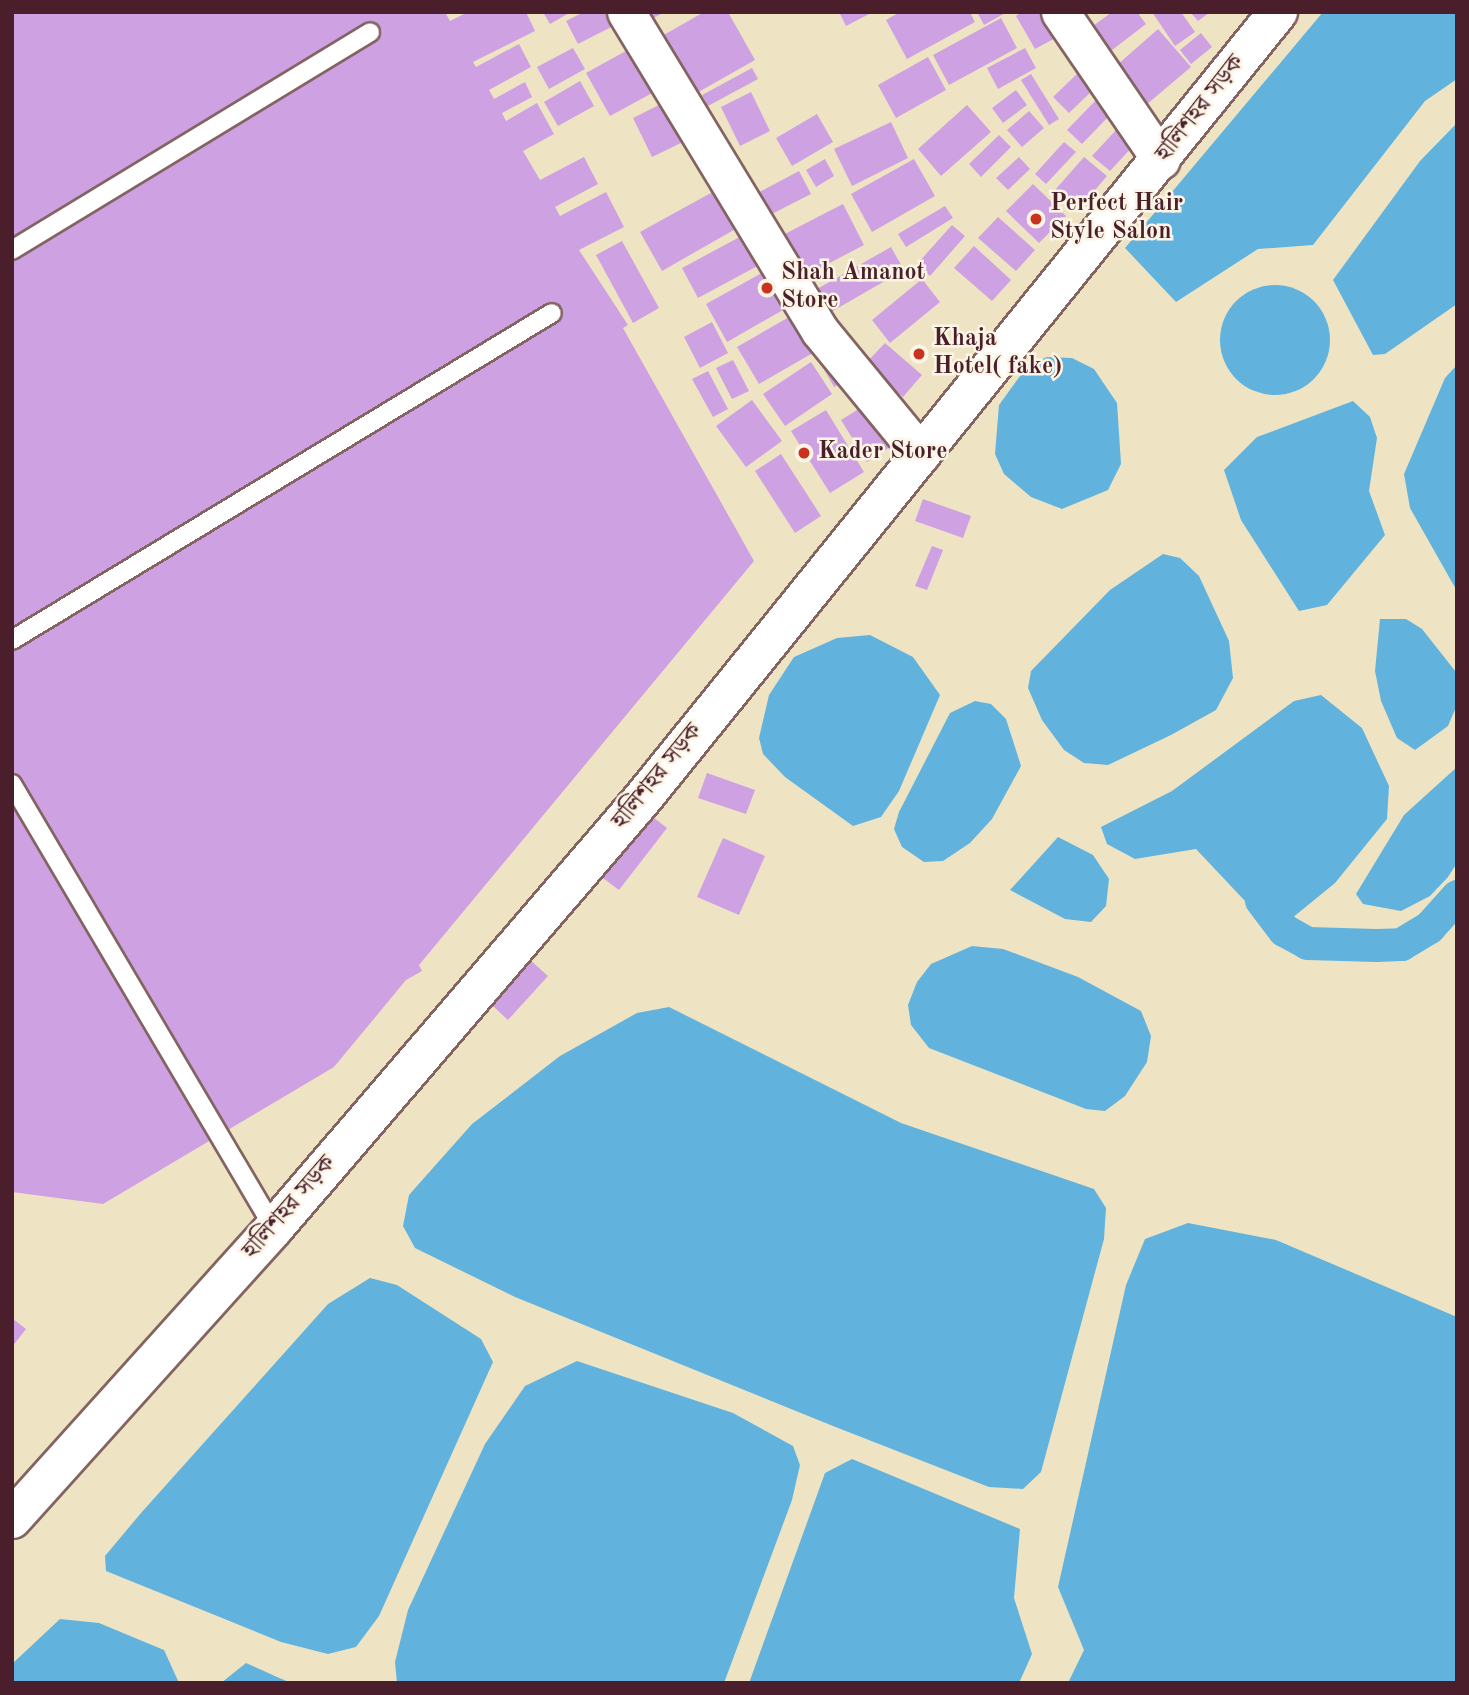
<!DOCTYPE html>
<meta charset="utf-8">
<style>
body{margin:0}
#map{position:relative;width:1469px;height:1695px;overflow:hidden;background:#eee4c4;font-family:"Old Standard TT","Noto Serif Bengali",serif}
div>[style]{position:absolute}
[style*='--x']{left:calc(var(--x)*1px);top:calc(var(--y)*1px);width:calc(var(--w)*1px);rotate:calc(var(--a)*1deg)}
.water>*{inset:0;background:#61b3dd}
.round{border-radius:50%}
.canal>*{height:33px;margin:-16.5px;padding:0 16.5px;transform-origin:16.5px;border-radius:16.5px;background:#61b3dd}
.building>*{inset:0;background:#cea1e3}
.roads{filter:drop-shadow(2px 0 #836461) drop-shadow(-2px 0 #836461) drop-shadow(0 2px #836461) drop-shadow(0 -2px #836461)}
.service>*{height:18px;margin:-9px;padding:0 9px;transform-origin:9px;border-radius:9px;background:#fff}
.minor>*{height:37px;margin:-18.5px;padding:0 18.5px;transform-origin:18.5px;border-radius:18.5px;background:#fff}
.tertiary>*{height:38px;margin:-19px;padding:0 19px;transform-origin:19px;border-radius:19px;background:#fff}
.dots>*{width:19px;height:19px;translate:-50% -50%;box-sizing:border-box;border:4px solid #fcf5e5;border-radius:50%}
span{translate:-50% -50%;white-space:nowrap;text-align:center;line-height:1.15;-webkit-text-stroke:5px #fcf5e5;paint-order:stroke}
.street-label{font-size:24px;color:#4a1f2b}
.poi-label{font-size:24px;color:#4a1f2b;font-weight:700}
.left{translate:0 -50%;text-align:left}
.frame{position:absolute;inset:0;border:14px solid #4a1f2b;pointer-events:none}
</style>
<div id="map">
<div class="water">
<i style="clip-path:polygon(1323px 12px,1457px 12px,1457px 79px,1425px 101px,1313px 245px,1258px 249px,1176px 302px,1125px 248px)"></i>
<i style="clip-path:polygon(1457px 123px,1457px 304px,1385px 354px,1373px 355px,1333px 280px,1420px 161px)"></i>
<i class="round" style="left:1220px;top:285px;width:110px;height:110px"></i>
<i style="clip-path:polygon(1047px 357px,1072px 358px,1094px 369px,1117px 403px,1121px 464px,1108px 490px,1062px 509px,1031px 497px,1004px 474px,995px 454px,999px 405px,1028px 365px)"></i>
<i style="clip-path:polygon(1457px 365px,1457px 591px,1410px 508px,1404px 474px,1445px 378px)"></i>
<i style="clip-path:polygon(1353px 401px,1370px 417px,1377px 438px,1369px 491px,1385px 535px,1327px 605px,1299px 611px,1241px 520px,1224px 470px,1257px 437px)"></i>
<i style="clip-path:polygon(1163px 554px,1180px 558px,1199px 576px,1229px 641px,1233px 678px,1216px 710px,1171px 735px,1108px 765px,1084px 763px,1064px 750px,1042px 720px,1028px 688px,1031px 671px,1110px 590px)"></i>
<i style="clip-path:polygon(1380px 619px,1406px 619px,1422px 629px,1456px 672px,1457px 705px,1448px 726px,1415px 750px,1397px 738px,1381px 701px,1375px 671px)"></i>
<i style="clip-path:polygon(870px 635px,913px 657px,940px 695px,899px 791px,881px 817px,853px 826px,785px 777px,763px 754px,759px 738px,769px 695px,794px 657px,837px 638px)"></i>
<i style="clip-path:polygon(1321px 695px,1362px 728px,1389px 786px,1387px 819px,1335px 883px,1286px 923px,1261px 918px,1196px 849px,1135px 859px,1107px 844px,1101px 827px,1172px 791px,1294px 701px)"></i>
<i style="clip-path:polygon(975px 701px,991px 704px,1006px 719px,1021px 766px,992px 819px,970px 843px,943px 861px,924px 862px,902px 847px,894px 829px,899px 812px,950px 713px)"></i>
<i style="clip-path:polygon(1457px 767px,1457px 863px,1448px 877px,1430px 896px,1401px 911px,1363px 904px,1356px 894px,1404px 815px)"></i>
<i style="clip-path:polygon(1058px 837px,1093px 855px,1109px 879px,1106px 906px,1091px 922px,1065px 919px,1010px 890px)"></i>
<i style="clip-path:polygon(972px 946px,1003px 949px,1078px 977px,1141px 1011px,1151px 1036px,1147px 1062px,1125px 1096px,1105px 1111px,1086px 1109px,929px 1048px,911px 1025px,908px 1005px,917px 982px,931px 964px)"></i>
<i style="clip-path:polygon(669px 1007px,901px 1123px,1094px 1189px,1106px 1208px,1104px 1239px,1041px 1472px,1023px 1489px,989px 1487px,833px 1426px,515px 1297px,415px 1248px,403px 1226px,409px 1195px,472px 1124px,560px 1056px,637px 1013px)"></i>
<i style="clip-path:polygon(1188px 1223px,1276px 1240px,1457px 1317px,1457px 1683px,1068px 1683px,1084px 1650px,1058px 1587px,1126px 1285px,1145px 1239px)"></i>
<i style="clip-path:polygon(370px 1278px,397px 1285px,481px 1339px,493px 1362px,379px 1616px,356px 1647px,328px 1654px,281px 1642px,106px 1571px,105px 1556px,141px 1513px,328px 1304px)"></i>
<i style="clip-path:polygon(577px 1361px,733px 1413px,793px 1446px,800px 1465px,792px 1500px,724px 1683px,397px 1683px,395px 1662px,408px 1610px,485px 1444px,525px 1386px)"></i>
<i style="clip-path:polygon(852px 1459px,1020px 1529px,1014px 1598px,1032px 1654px,1019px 1683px,749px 1683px,825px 1473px)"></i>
<i style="clip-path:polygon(60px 1619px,99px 1623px,164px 1650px,179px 1683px,12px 1683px,12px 1664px)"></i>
<i style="clip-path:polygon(246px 1663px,277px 1677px,291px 1683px,221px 1683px)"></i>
</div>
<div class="canal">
<i style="--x:1261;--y:900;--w:38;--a:53"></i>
<i style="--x:1284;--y:930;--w:26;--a:29"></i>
<i style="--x:1307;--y:943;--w:69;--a:1.7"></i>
<i style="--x:1376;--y:945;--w:25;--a:-2"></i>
<i style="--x:1401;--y:944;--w:33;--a:-31"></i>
<i style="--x:1429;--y:927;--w:42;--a:-47.9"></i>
</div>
<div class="building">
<i style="clip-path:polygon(12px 12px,445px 12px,450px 21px,468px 12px,526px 12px,535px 31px,473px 62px,476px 67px,519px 44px,531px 67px,489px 90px,494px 99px,525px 82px,532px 97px,502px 113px,506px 121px,537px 103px,554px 134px,523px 151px,540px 180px,584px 157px,598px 184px,555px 207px,560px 216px,606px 192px,624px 227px,579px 250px,628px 325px,623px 328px,754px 561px,419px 965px,422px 971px,406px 980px,334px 1067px,103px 1204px,12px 1192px)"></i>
<i style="clip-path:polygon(543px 12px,571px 12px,550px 24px)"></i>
<i style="clip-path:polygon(584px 12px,618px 12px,623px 21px,578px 44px,566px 21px)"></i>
<i style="clip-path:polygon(632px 12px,664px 12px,640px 26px)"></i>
<i style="clip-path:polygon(704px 12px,728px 12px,755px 60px,688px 98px,655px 40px)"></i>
<i style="clip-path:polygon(839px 12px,873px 12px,846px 26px)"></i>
<i style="clip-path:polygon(900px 12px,970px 12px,975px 22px,907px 59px,886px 20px)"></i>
<i style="clip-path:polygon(977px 12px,1007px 12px,984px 25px)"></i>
<i style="clip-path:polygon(1021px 12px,1048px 12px,1061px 35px,1035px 49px,1016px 16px)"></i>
<i style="clip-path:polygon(1112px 12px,1137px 12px,1146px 24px,1103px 57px,1085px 32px)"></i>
<i style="clip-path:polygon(1152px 12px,1181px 12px,1195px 32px,1175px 46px)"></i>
<i style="clip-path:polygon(1190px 12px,1210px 12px,1198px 21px)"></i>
<i style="clip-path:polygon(1001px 18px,1017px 48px,949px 85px,933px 55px)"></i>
<i style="clip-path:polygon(1158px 29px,1191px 67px,1140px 110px,1108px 73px)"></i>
<i style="clip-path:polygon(1201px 33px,1212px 47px,1191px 64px,1180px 50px)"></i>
<i style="clip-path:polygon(633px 47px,656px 91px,610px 116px,586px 73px)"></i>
<i style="clip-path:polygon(573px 48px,585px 69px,549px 89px,537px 67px)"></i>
<i style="clip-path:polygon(1025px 48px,1036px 68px,998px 89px,987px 68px)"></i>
<i style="clip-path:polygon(928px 57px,946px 90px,896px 118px,878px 85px)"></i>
<i style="clip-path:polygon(752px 68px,758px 79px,708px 106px,702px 95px)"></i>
<i style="clip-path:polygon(1078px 73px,1093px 90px,1069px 113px,1053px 97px)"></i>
<i style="clip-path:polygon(1031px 74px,1059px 119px,1049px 125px,1021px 80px)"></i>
<i style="clip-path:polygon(580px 81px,594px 106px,558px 126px,544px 102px)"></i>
<i style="clip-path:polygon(1016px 90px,1027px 105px,1003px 123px,992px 108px)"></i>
<i style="clip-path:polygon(751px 92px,770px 131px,740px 146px,721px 107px)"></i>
<i style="clip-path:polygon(1096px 100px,1111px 114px,1082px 144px,1067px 130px)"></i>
<i style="clip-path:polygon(663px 103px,683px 142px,652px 157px,633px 118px)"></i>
<i style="clip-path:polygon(967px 105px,991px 132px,941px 176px,918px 149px)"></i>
<i style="clip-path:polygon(1029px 111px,1044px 128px,1022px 147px,1007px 130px)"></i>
<i style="clip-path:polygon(817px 114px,833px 142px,792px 166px,776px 138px)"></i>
<i style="clip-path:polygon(891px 122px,908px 158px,852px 186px,834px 149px)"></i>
<i style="clip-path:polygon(1117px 129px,1135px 144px,1110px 171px,1092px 156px)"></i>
<i style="clip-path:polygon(999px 135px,1011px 147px,981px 177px,969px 164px)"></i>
<i style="clip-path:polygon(1064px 142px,1076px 152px,1046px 184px,1035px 174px)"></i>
<i style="clip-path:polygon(1019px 157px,1030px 169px,1008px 190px,996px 178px)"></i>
<i style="clip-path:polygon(1084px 157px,1107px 176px,1078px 210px,1055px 190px)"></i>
<i style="clip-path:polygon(825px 159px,834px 176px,816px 187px,806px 170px)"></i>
<i style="clip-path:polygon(914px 159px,935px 196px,872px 232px,851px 194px)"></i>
<i style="clip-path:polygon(799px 171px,811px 194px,764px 218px,752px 196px)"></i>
<i style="clip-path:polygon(1033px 184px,1066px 216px,1039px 243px,1006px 211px)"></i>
<i style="clip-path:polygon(718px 189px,739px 227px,662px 271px,640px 232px)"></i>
<i style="clip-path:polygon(843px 204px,864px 245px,797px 280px,775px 239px)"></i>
<i style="clip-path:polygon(945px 206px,953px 218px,906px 247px,898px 234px)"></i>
<i style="clip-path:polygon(998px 217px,1035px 250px,1016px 271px,978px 238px)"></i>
<i style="clip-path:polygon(952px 225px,965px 236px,930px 276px,917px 264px)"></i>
<i style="clip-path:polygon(747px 233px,763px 263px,698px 298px,682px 268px)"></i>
<i style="clip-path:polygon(622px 241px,659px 308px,633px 323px,596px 255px)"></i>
<i style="clip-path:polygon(974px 246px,1011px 280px,992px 301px,954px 268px)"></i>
<i style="clip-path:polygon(891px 247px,904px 270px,831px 312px,817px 289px)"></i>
<i style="clip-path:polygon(769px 269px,790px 306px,727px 342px,706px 304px)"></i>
<i style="clip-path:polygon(922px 279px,940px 302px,890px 343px,872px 320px)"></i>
<i style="clip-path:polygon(796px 313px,818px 350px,759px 384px,737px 347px)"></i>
<i style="clip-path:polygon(712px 322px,728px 353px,700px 368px,684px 337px)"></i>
<i style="clip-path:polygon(885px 343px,922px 375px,903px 397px,865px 364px)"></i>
<i style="clip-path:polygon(828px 353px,845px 381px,834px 387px,818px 359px)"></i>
<i style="clip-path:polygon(733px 360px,749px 391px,732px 399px,716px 368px)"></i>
<i style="clip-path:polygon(811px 362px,832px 394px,785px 426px,763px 394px)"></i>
<i style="clip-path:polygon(708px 371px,728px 409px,713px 417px,692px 379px)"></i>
<i style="clip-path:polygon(752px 400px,782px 441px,746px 467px,716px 426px)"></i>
<i style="clip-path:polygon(870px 402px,896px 443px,867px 462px,841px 420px)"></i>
<i style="clip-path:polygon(826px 410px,864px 472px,830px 493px,791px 431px)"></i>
<i style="clip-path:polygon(781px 454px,821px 516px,795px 533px,755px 471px)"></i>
<i style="clip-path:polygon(923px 499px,971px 516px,963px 538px,915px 521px)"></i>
<i style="clip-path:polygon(932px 546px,943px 550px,927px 590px,915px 586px)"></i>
<i style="clip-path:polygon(707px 773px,755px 790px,746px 814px,698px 798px)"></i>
<i style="clip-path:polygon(644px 810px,667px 828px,619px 890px,595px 872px)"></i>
<i style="clip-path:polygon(723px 838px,765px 856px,739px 915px,697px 897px)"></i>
<i style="clip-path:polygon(520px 951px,548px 976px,508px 1020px,481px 995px)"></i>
<i style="clip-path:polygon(12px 1318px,26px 1329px,12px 1347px)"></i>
</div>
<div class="roads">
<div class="service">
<i style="--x:12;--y:250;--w:419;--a:-31.3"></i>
<i style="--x:12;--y:640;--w:631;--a:-31.2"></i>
<i style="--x:12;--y:784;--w:516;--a:59.46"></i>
</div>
<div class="minor">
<i style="--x:626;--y:12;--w:373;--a:58.7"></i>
<i style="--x:820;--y:331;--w:159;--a:50.6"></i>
<i style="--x:1060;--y:12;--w:179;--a:55.7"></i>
</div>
<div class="tertiary">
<i style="--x:12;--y:1519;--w:392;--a:-48"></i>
<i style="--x:274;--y:1228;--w:568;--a:-49.35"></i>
<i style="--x:644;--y:797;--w:1009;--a:-51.07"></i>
</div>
</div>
<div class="dots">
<i style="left:1036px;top:219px;background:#c8321e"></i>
<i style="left:767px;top:288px;background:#c8321e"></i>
<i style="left:919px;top:354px;background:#c8321e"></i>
<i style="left:804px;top:453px;background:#c8321e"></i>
</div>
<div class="street-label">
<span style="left:1201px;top:109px;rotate:-52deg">হালিশহর সড়ক</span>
<span style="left:658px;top:777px;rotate:-51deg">হালিশহর সড়ক</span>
<span style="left:290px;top:1208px;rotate:-49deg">হালিশহর সড়ক</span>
</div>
<div class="poi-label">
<span class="left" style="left:1050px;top:219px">Perfect Hair<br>Style Salon</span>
<span class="left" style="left:781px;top:288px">Shah Amanot<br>Store</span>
<span class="left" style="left:933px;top:354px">Khaja<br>Hotel( fake)</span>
<span class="left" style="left:818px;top:453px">Kader Store</span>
</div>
<div class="frame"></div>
</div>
